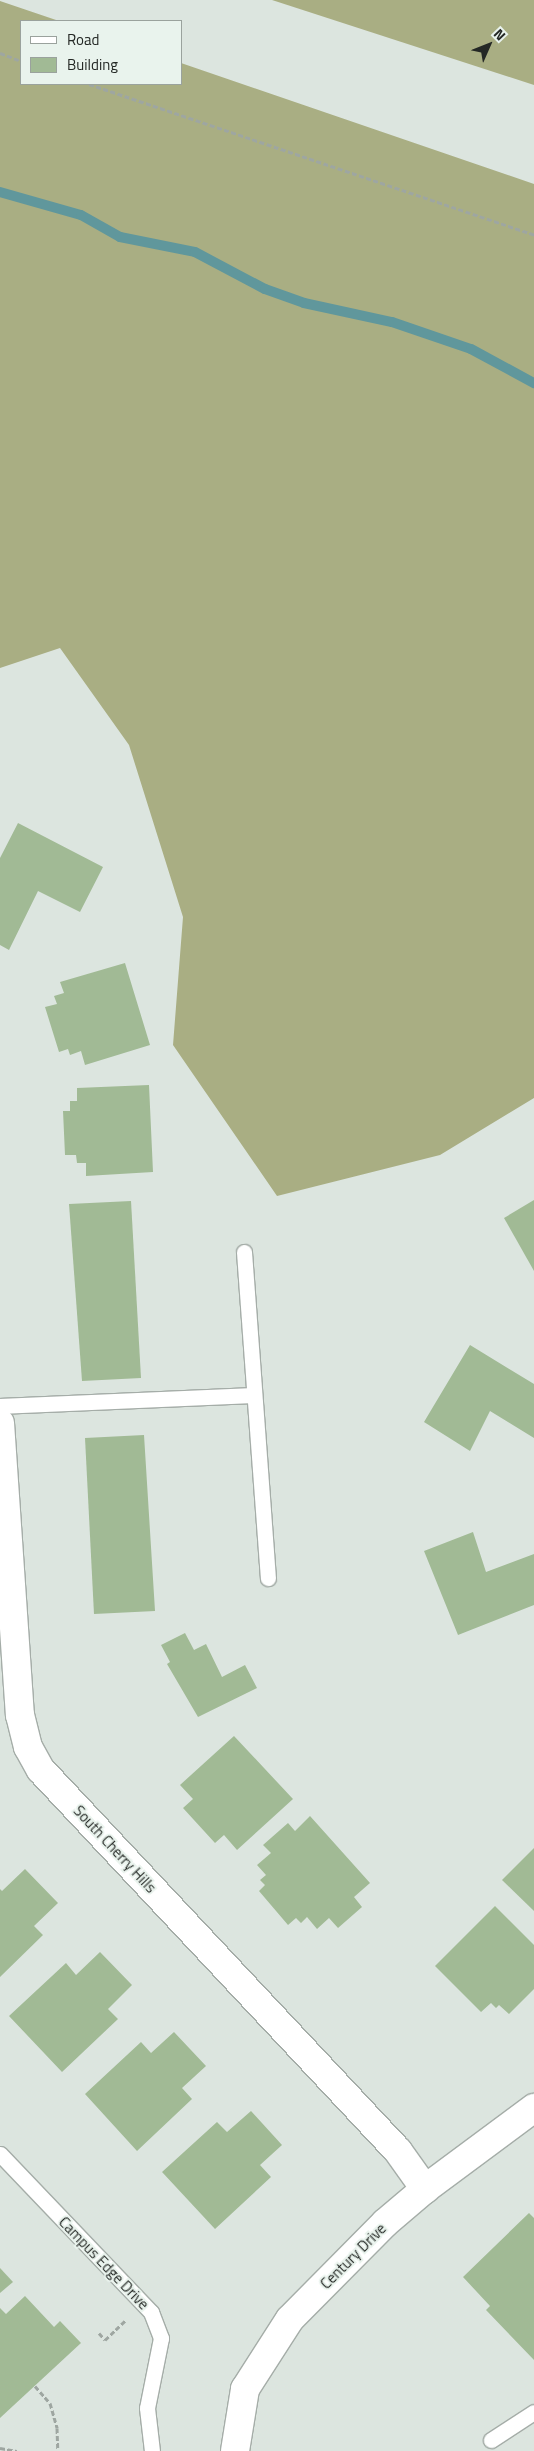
<!DOCTYPE html>
<style>
body{margin:0}
#map{position:relative;width:534px;height:2451px;overflow:hidden;background:#dce5df;font-family:"Titillium Web",sans-serif}
div>[style]{position:absolute}
[style*='--x']{left:calc(var(--x)*1px);top:calc(var(--y)*1px);width:calc(var(--w)*1px);rotate:calc(var(--a)*1deg)}
.forest>*{inset:0;background:#a9ae83}
.stream>*{height:10px;margin:-5px;padding:0 5px;transform-origin:5px;border-radius:5px;background:#60979c}
.building>*{inset:0;background:#a1ba95}
.path>*{height:3px;margin-top:-1.5px;transform-origin:0;background:repeating-linear-gradient(90deg,#9ea6a1 0 5px,transparent 0 7.5px)}
.roads{filter:drop-shadow(1px 0 #a5ada8) drop-shadow(-1px 0 #a5ada8) drop-shadow(0 1px #a5ada8) drop-shadow(0 -1px #a5ada8)}
.lane>*{height:15px;margin:-7.5px;padding:0 7.5px;transform-origin:7.5px;border-radius:7.5px;background:#fff}
.street>*{height:28px;margin:-14px;padding:0 14px;transform-origin:14px;border-radius:14px;background:#fff}
span{translate:-50% -50%;white-space:nowrap;text-align:center;line-height:1.15;-webkit-text-stroke:4px #e9f3ed;paint-order:stroke}
.street-label{font-size:15px;color:#242825}
.legend{position:absolute;left:20px;top:20px;width:162px;height:65px;box-sizing:border-box;background:#e9f3ed;border:1px solid #9aa29d;margin:0;padding:6px 9px;list-style:none;font-size:15px;color:#242825}
.legend li{display:flex;align-items:center;gap:10px;height:25px}
.legend b{width:25px;border:1px solid #9aa29d}
.north{position:absolute;left:464px;top:20px;width:50px;height:50px;-webkit-text-stroke:4px #e9f3ed;paint-order:stroke;rotate:46deg;font-size:14px;font-weight:700;line-height:20px;text-align:center;color:#242825}
.north::after{content:'';display:block;margin:auto;width:18px;height:22px;background:#242825;clip-path:polygon(50% 0,100% 100%,50% 72%,0 100%)}
</style>
<div id="map">
<div class="forest">
<i style="clip-path:polygon(272px 0,534px 0,534px 85px)"></i>
<i style="clip-path:polygon(0 1px,59px 21px,21px 21px,21px 84px,181px 84px,181px 63px,534px 184px,534px 1098px,440px 1155px,277px 1196px,173px 1045px,183px 917px,129px 745px,60px 648px,0 668px)"></i>
</div>
<div class="stream">
<i style="--x:0;--y:192;--w:84;--a:15.9"></i>
<i style="--x:81;--y:215;--w:45;--a:29.4"></i>
<i style="--x:120;--y:237;--w:76;--a:11.3"></i>
<i style="--x:195;--y:252;--w:79;--a:27.9"></i>
<i style="--x:265;--y:289;--w:41;--a:19.7"></i>
<i style="--x:304;--y:303;--w:90;--a:12.2"></i>
<i style="--x:392;--y:322;--w:83;--a:18.9"></i>
<i style="--x:471;--y:349;--w:72;--a:28.4"></i>
</div>
<div class="building">
<i style="clip-path:polygon(18px 823px,103px 867px,80px 912px,38px 891px,9px 950px,0 945px,0 858px)"></i>
<i style="clip-path:polygon(125px 963px,150px 1045px,85px 1065px,81px 1051px,70px 1055px,68px 1049px,59px 1052px,45px 1007px,57px 1004px,54px 996px,64px 993px,60px 982px)"></i>
<i style="clip-path:polygon(149px 1085px,153px 1172px,86px 1176px,86px 1163px,77px 1163px,76px 1155px,65px 1155px,63px 1111px,70px 1111px,70px 1101px,77px 1101px,77px 1088px)"></i>
<i style="clip-path:polygon(534px 1200px,534px 1271px,504px 1218px)"></i>
<i style="clip-path:polygon(131px 1201px,141px 1378px,82px 1381px,69px 1204px)"></i>
<i style="clip-path:polygon(470px 1345px,534px 1384px,534px 1438px,490px 1411px,470px 1451px,424px 1422px)"></i>
<i style="clip-path:polygon(144px 1435px,155px 1611px,94px 1614px,85px 1438px)"></i>
<i style="clip-path:polygon(473px 1532px,486px 1572px,534px 1554px,534px 1605px,458px 1635px,424px 1551px)"></i>
<i style="clip-path:polygon(185px 1633px,194px 1650px,206px 1644px,222px 1677px,245px 1665px,257px 1688px,198px 1717px,167px 1664px,170px 1662px,161px 1645px)"></i>
<i style="clip-path:polygon(234px 1736px,293px 1799px,237px 1850px,224px 1835px,215px 1843px,183px 1808px,193px 1799px,180px 1785px)"></i>
<i style="clip-path:polygon(310px 1816px,370px 1883px,354px 1897px,362px 1907px,338px 1928px,329px 1918px,317px 1929px,307px 1917px,301px 1923px,296px 1918px,288px 1925px,259px 1891px,265px 1885px,260px 1880px,266px 1875px,257px 1865px,271px 1853px,263px 1845px,288px 1823px,295px 1831px)"></i>
<i style="clip-path:polygon(534px 1848px,534px 1911px,502px 1880px)"></i>
<i style="clip-path:polygon(25px 1869px,58px 1903px,34px 1926px,43px 1935px,0 1977px,0 1889px,2px 1891px)"></i>
<i style="clip-path:polygon(495px 1906px,534px 1945px,534px 1989px,509px 2014px,499px 2005px,496px 2008px,491px 2003px,481px 2012px,435px 1966px)"></i>
<i style="clip-path:polygon(100px 1952px,132px 1985px,108px 2009px,118px 2019px,62px 2072px,9px 2016px,66px 1963px,76px 1975px)"></i>
<i style="clip-path:polygon(174px 2032px,206px 2066px,182px 2088px,192px 2099px,137px 2151px,85px 2094px,141px 2042px,151px 2053px)"></i>
<i style="clip-path:polygon(251px 2111px,282px 2145px,260px 2165px,271px 2177px,215px 2229px,162px 2172px,217px 2122px,227px 2132px)"></i>
<i style="clip-path:polygon(529px 2213px,534px 2218px,534px 2360px,486px 2310px,490px 2306px,463px 2277px)"></i>
<i style="clip-path:polygon(0 2268px,13px 2282px,0 2293px)"></i>
<i style="clip-path:polygon(25px 2296px,54px 2327px,60px 2321px,81px 2343px,0 2418px,0 2308px,6px 2314px)"></i>
</div>
<div class="path">
<i style="--x:0;--y:53;--w:22;--a:21"></i>
<i style="--x:89;--y:84;--w:470;--a:18.7"></i>
<i style="--x:99;--y:2333;--w:9;--a:49"></i>
<i style="--x:105;--y:2340;--w:28;--a:-44"></i>
<i style="--x:35;--y:2386;--w:23;--a:49"></i>
<i style="--x:50;--y:2403;--w:26;--a:74"></i>
<i style="--x:57;--y:2428;--w:23;--a:88"></i>
<i style="--x:0;--y:2448;--w:17;--a:10"></i>
</div>
<div class="roads">
<div class="lane">
<i style="--x:244;--y:1252;--w:327;--a:85.8"></i>
<i style="--x:0;--y:1406;--w:252;--a:-2.5"></i>
<i style="--x:0;--y:2154;--w:219;--a:46.3"></i>
<i style="--x:151;--y:2312;--w:28;--a:69"></i>
<i style="--x:161;--y:2338;--w:71;--a:101.3"></i>
<i style="--x:147;--y:2408;--w:43;--a:83.4"></i>
<i style="--x:491;--y:2440;--w:51;--a:-33.1"></i>
</div>
<div class="street">
<i style="--x:0;--y:1423;--w:293;--a:86.1"></i>
<i style="--x:20;--y:1715;--w:33;--a:76"></i>
<i style="--x:28;--y:1747;--w:26;--a:61"></i>
<i style="--x:41;--y:1770;--w:522;--a:46.86"></i>
<i style="--x:398;--y:2151;--w:47;--a:54.6"></i>
<i style="--x:235;--y:2451;--w:63;--a:-80.8"></i>
<i style="--x:245;--y:2389;--w:83;--a:-57.3"></i>
<i style="--x:290;--y:2319;--w:135;--a:-45.3"></i>
<i style="--x:385;--y:2223;--w:52;--a:-40.4"></i>
<i style="--x:425;--y:2189;--w:136;--a:-36.6"></i>
</div>
</div>
<div class="street-label">
<span style="left:115px;top:1849px;rotate:47deg">South Cherry Hills</span>
<span style="left:353px;top:2256px;rotate:-45deg">Century Drive</span>
<span style="left:104px;top:2263px;rotate:46deg">Campus Edge Drive</span>
</div>
<ul class="legend">
<li><b style="height:6px;background:#fff"></b>Road</li>
<li><b style="height:14px;background:#a1ba95"></b>Building</li>
</ul>
<div class="north">N</div>
</div>
